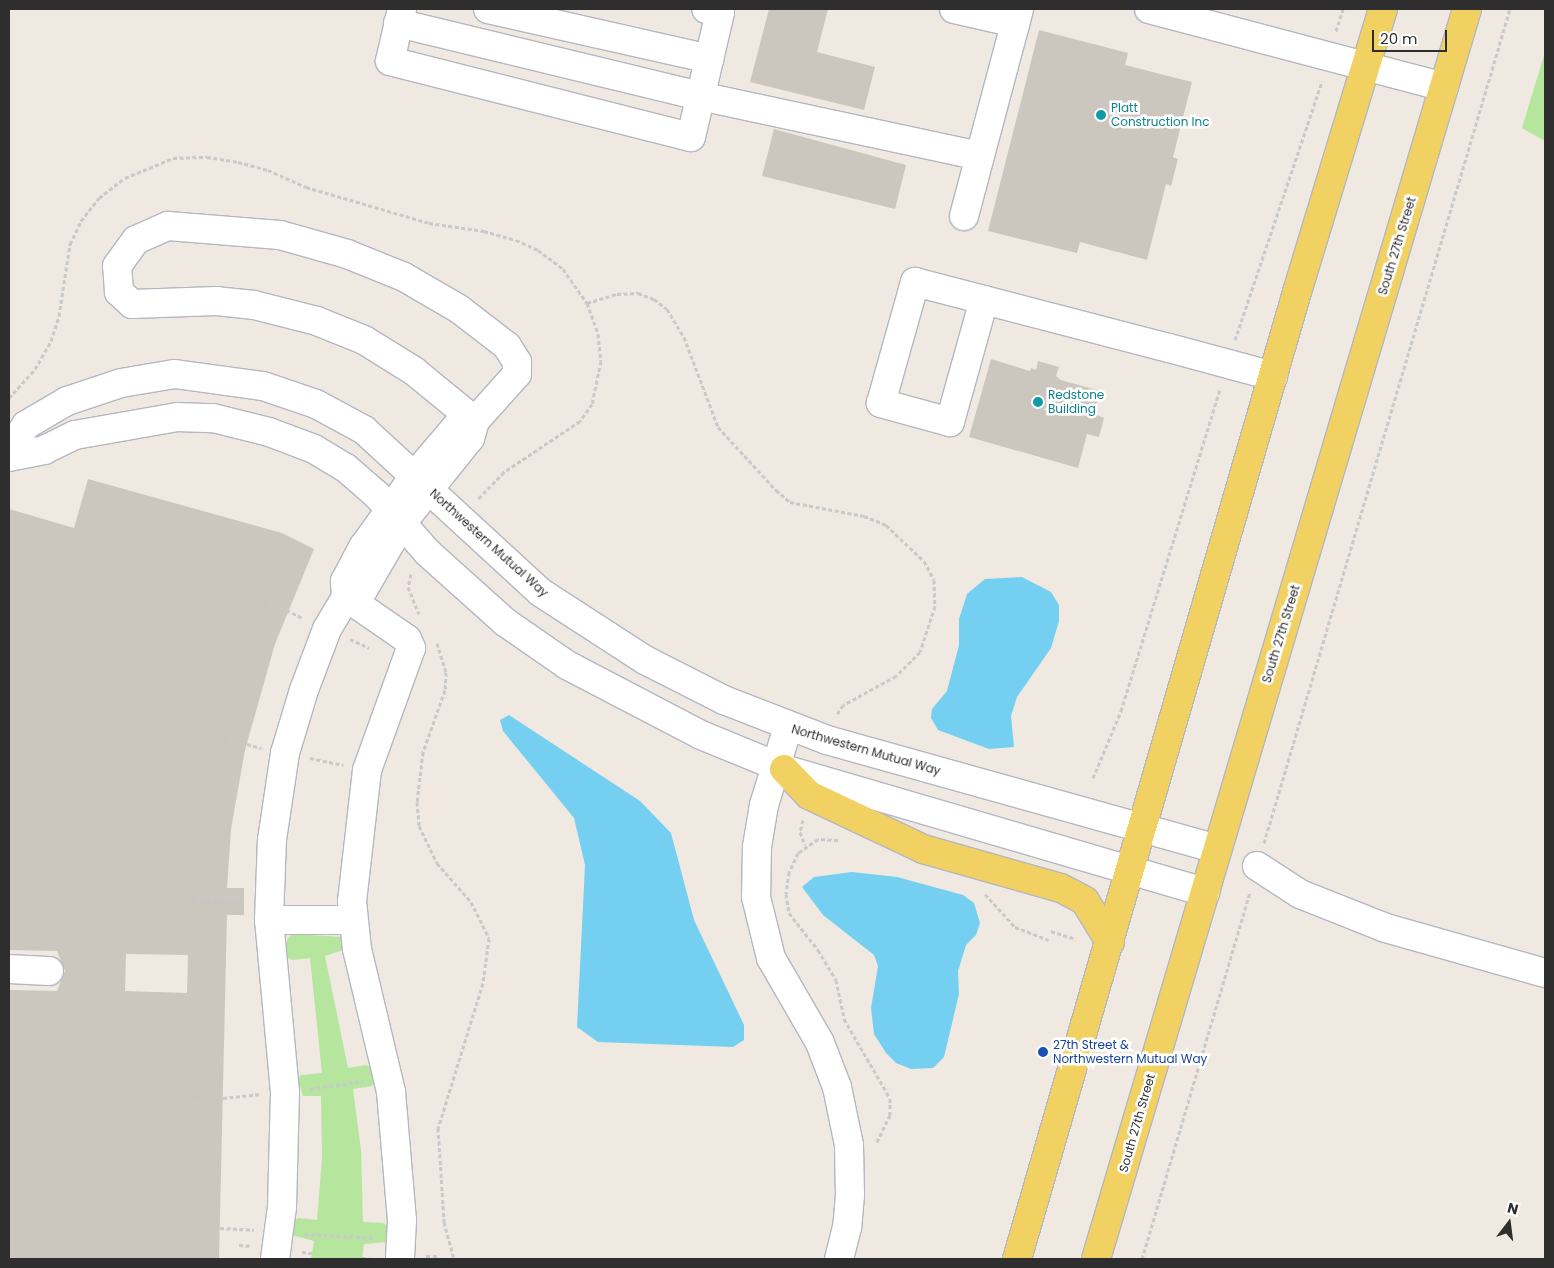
<!DOCTYPE html>
<style>
body{margin:0}
#map{position:relative;width:1554px;height:1268px;overflow:hidden;background:#efe9e1;font-family:Poppins,sans-serif}
div>[style]{position:absolute}
[style*='--x']{left:calc(var(--x)*1px);top:calc(var(--y)*1px);width:calc(var(--w)*1px);rotate:calc(var(--a)*1deg)}
.green>*{inset:0;background:#b6e59e}
.water>*{inset:0;background:#75cff0}
.building>*{inset:0;background:#cbc7bf}
.path>*{height:3px;margin-top:-1.5px;transform-origin:0;background:repeating-linear-gradient(90deg,#c9c9c9 0 4px,transparent 0 6.5px)}
.roads{filter:drop-shadow(1px 0 #b4b7c1) drop-shadow(-1px 0 #b4b7c1) drop-shadow(0 1px #b4b7c1) drop-shadow(0 -1px #b4b7c1)}
.minor>*{height:28px;margin:-14px;padding:0 14px;transform-origin:14px;border-radius:14px;background:#fff}
.major>*{height:28px;margin:-14px;padding:0 14px;transform-origin:14px;border-radius:14px;background:#f2d163}
.dots>*{width:14px;height:14px;translate:-50% -50%;box-sizing:border-box;border:2px solid #fff;border-radius:50%}
span{translate:-50% -50%;white-space:nowrap;text-align:center;line-height:1.15;-webkit-text-stroke:5px #fff;paint-order:stroke}
.culture-label{font-size:12px;color:#0d838f}
.left{translate:0 -50%;text-align:left}
.street-label{font-size:12px;color:#2e2e2e}
.transit-label{font-size:12px;color:#164399}
.frame{position:absolute;inset:0;border:10px solid #2e2e2e;pointer-events:none}
.north{position:absolute;left:1484px;top:1198px;width:50px;height:50px;-webkit-text-stroke:4px #fff;paint-order:stroke;rotate:15deg;font-size:14px;font-weight:700;line-height:20px;text-align:center;color:#2e2e2e}
.north::after{content:'';display:block;margin:auto;width:18px;height:22px;background:#2e2e2e;clip-path:polygon(50% 0,100% 100%,50% 72%,0 100%)}
.scale{position:absolute;left:1372px;top:30px;width:75px;height:22px;box-sizing:border-box;border:2px solid #2e2e2e;border-top:0;padding-left:6px;font-size:15px;line-height:18px;white-space:nowrap;color:#2e2e2e;-webkit-text-stroke:4px #fff;paint-order:stroke}
</style>
<div id="map">
<div class="green">
<i style="clip-path:polygon(1545px 52px,1545px 141px,1522px 128px)"></i>
<i style="clip-path:polygon(292px 934px,341px 937px,343px 950px,325px 956px,348px 1068px,366px 1065px,371px 1068px,374px 1082px,372px 1086px,353px 1089px,361px 1150px,363px 1222px,383px 1223px,388px 1227px,387px 1242px,364px 1244px,362px 1259px,311px 1259px,314px 1241px,292px 1235px,293px 1222px,298px 1218px,317px 1220px,322px 1158px,321px 1096px,303px 1096px,298px 1079px,301px 1075px,322px 1073px,310px 958px,292px 960px,286px 957px,287px 940px)"></i>
</div>
<div class="water">
<i style="clip-path:polygon(1022px 577px,1051px 592px,1059px 605px,1059px 621px,1051px 648px,1017px 697px,1011px 716px,1014px 747px,989px 749px,938px 730px,931px 718px,932px 709px,947px 691px,959px 645px,959px 619px,967px 594px,985px 579px)"></i>
<i style="clip-path:polygon(509px 715px,640px 801px,671px 833px,694px 920px,744px 1025px,744px 1040px,733px 1047px,598px 1042px,577px 1027px,585px 865px,574px 818px,503px 731px,500px 720px)"></i>
<i style="clip-path:polygon(852px 872px,897px 877px,963px 895px,974px 903px,980px 923px,976px 935px,966px 945px,958px 971px,959px 994px,944px 1057px,933px 1068px,911px 1069px,896px 1063px,886px 1053px,874px 1034px,871px 1008px,878px 966px,874px 955px,823px 915px,802px 887px,814px 877px)"></i>
</div>
<div class="building">
<i style="clip-path:polygon(769px 9px,828px 9px,817px 52px,875px 67px,864px 110px,750px 82px)"></i>
<i style="clip-path:polygon(1039px 30px,1128px 53px,1125px 65px,1192px 82px,1173px 157px,1178px 159px,1171px 186px,1166px 184px,1147px 260px,1080px 242px,1077px 253px,988px 231px)"></i>
<i style="clip-path:polygon(774px 129px,906px 165px,895px 209px,762px 176px)"></i>
<i style="clip-path:polygon(991px 359px,1030px 371px,1031px 368px,1036px 370px,1038px 361px,1059px 367px,1056px 376px,1061px 380px,1100px 391px,1094px 414px,1104px 418px,1099px 437px,1087px 434px,1078px 468px,969px 437px)"></i>
<i style="clip-path:polygon(evenodd,88px 479px,282px 533px,314px 549px,275px 644px,245px 750px,231px 829px,227px 888px,244px 888px,244px 915px,227px 915px,219px 1259px,9px 1259px,9px 990px,57px 991px,65px 971px,57px 951px,9px 950px,9px 509px,74px 528px,88px 479px,126px 954px,188px 955px,187px 993px,125px 991px,126px 954px)"></i>
</div>
<div class="path">
<i style="--x:1336;--y:31;--w:23;--a:-72"></i>
<i style="--x:587;--y:303;--w:31;--a:-17"></i>
<i style="--x:617;--y:294;--w:21;--a:-3"></i>
<i style="--x:638;--y:293;--w:17;--a:21"></i>
<i style="--x:654;--y:299;--w:16;--a:38"></i>
<i style="--x:667;--y:309;--w:33;--a:59"></i>
<i style="--x:684;--y:337;--w:96;--a:69.3"></i>
<i style="--x:718;--y:427;--w:86;--a:47.4"></i>
<i style="--x:776;--y:490;--w:18;--a:41"></i>
<i style="--x:790;--y:502;--w:75;--a:10.7"></i>
<i style="--x:864;--y:516;--w:24;--a:22"></i>
<i style="--x:886;--y:525;--w:52;--a:43.5"></i>
<i style="--x:924;--y:561;--w:21;--a:62"></i>
<i style="--x:934;--y:580;--w:26;--a:88"></i>
<i style="--x:935;--y:606;--w:48;--a:108.1"></i>
<i style="--x:920;--y:652;--w:34;--a:135"></i>
<i style="--x:896;--y:676;--w:60;--a:151.3"></i>
<i style="--x:843;--y:705;--w:13;--a:122"></i>
<i style="--x:1235;--y:340;--w:273;--a:-71.4"></i>
<i style="--x:9;--y:398;--w:39;--a:-48"></i>
<i style="--x:35;--y:369;--w:32;--a:-60"></i>
<i style="--x:51;--y:341;--w:26;--a:-72"></i>
<i style="--x:59;--y:316;--w:73;--a:-81.3"></i>
<i style="--x:70;--y:244;--w:25;--a:-64"></i>
<i style="--x:81;--y:221;--w:29;--a:-52"></i>
<i style="--x:99;--y:198;--w:33;--a:-38"></i>
<i style="--x:125;--y:178;--w:52;--a:-22.6"></i>
<i style="--x:173;--y:158;--w:34;--a:-2"></i>
<i style="--x:207;--y:157;--w:31;--a:9"></i>
<i style="--x:238;--y:162;--w:31;--a:15"></i>
<i style="--x:268;--y:170;--w:42;--a:24.1"></i>
<i style="--x:306;--y:187;--w:128;--a:16.3"></i>
<i style="--x:429;--y:223;--w:56;--a:8.3"></i>
<i style="--x:484;--y:231;--w:33;--a:16"></i>
<i style="--x:516;--y:240;--w:24;--a:24"></i>
<i style="--x:538;--y:250;--w:31;--a:37"></i>
<i style="--x:563;--y:269;--w:42;--a:54.8"></i>
<i style="--x:587;--y:303;--w:33;--a:70"></i>
<i style="--x:598;--y:334;--w:27;--a:84"></i>
<i style="--x:601;--y:361;--w:44;--a:101.8"></i>
<i style="--x:592;--y:404;--w:21;--a:125"></i>
<i style="--x:580;--y:421;--w:92;--a:146.1"></i>
<i style="--x:504;--y:472;--w:37;--a:134"></i>
<i style="--x:283;--y:556;--w:9;--a:18"></i>
<i style="--x:411;--y:574;--w:13;--a:103"></i>
<i style="--x:408;--y:587;--w:29;--a:68"></i>
<i style="--x:269;--y:601;--w:38;--a:27"></i>
<i style="--x:350;--y:639;--w:21;--a:25"></i>
<i style="--x:437;--y:643;--w:30;--a:73"></i>
<i style="--x:446;--y:672;--w:18;--a:93"></i>
<i style="--x:445;--y:690;--w:66;--a:109.5"></i>
<i style="--x:423;--y:752;--w:50;--a:96.8"></i>
<i style="--x:417;--y:802;--w:24;--a:85"></i>
<i style="--x:419;--y:826;--w:41;--a:64.1"></i>
<i style="--x:437;--y:863;--w:52;--a:48.9"></i>
<i style="--x:471;--y:902;--w:40;--a:63.4"></i>
<i style="--x:489;--y:938;--w:45;--a:97.6"></i>
<i style="--x:483;--y:983;--w:152;--a:107.2"></i>
<i style="--x:438;--y:1128;--w:94;--a:86.3"></i>
<i style="--x:444;--y:1222;--w:38;--a:75"></i>
<i style="--x:229;--y:739;--w:3;--a:18"></i>
<i style="--x:247;--y:744;--w:15;--a:16"></i>
<i style="--x:310;--y:758;--w:34;--a:12"></i>
<i style="--x:1093;--y:778;--w:73;--a:-67.3"></i>
<i style="--x:1121;--y:711;--w:337;--a:-72.9"></i>
<i style="--x:803;--y:820;--w:12;--a:104"></i>
<i style="--x:800;--y:832;--w:14;--a:69"></i>
<i style="--x:838;--y:840;--w:20;--a:-177"></i>
<i style="--x:818;--y:839;--w:24;--a:145"></i>
<i style="--x:798;--y:853;--w:21;--a:115"></i>
<i style="--x:789;--y:872;--w:22;--a:98"></i>
<i style="--x:786;--y:894;--w:19;--a:81"></i>
<i style="--x:789;--y:913;--w:47;--a:51.9"></i>
<i style="--x:818;--y:950;--w:35;--a:59"></i>
<i style="--x:836;--y:980;--w:40;--a:78"></i>
<i style="--x:844;--y:1019;--w:91;--a:59.8"></i>
<i style="--x:890;--y:1098;--w:17;--a:90"></i>
<i style="--x:890;--y:1115;--w:32;--a:116"></i>
<i style="--x:1264;--y:843;--w:870;--a:-73.57"></i>
<i style="--x:985;--y:894;--w:45;--a:47.7"></i>
<i style="--x:1015;--y:927;--w:36;--a:21"></i>
<i style="--x:197;--y:897;--w:47;--a:1.2"></i>
<i style="--x:1051;--y:931;--w:26;--a:18"></i>
<i style="--x:310;--y:1089;--w:54;--a:-8.6"></i>
<i style="--x:223;--y:1098;--w:36;--a:-6"></i>
<i style="--x:192;--y:1104;--w:13;--a:-13"></i>
<i style="--x:220;--y:1228;--w:34;--a:3"></i>
<i style="--x:189;--y:1233;--w:12;--a:-14"></i>
<i style="--x:304;--y:1234;--w:71;--a:3.2"></i>
<i style="--x:239;--y:1245;--w:12;--a:5"></i>
<i style="--x:302;--y:1252;--w:10;--a:6"></i>
<i style="--x:426;--y:1256;--w:12;--a:0"></i>
<i style="--x:362;--y:1258;--w:12;--a:5"></i>
<i style="--x:1142;--y:1259;--w:383;--a:-73.6"></i>
</div>
<div class="roads">
<div class="minor">
<i style="--x:402;--y:9;--w:53;--a:103"></i>
<i style="--x:390;--y:61;--w:310;--a:14.2"></i>
<i style="--x:691;--y:137;--w:128;--a:-76.9"></i>
<i style="--x:720;--y:12;--w:14;--a:-168"></i>
<i style="--x:488;--y:9;--w:227;--a:12.7"></i>
<i style="--x:954;--y:9;--w:63;--a:12.9"></i>
<i style="--x:1149;--y:9;--w:305;--a:14.8"></i>
<i style="--x:398;--y:23;--w:311;--a:13.6"></i>
<i style="--x:700;--y:96;--w:286;--a:12.1"></i>
<i style="--x:964;--y:216;--w:214;--a:-75.1"></i>
<i style="--x:984;--y:300;--w:127;--a:105.6"></i>
<i style="--x:950;--y:422;--w:72;--a:-164.6"></i>
<i style="--x:881;--y:403;--w:126;--a:-74.3"></i>
<i style="--x:915;--y:282;--w:262;--a:14.6"></i>
<i style="--x:1169;--y:348;--w:108;--a:15.1"></i>
<i style="--x:475;--y:421;--w:79;--a:-140.7"></i>
<i style="--x:414;--y:371;--w:59;--a:-148.2"></i>
<i style="--x:364;--y:340;--w:51;--a:-158"></i>
<i style="--x:317;--y:321;--w:65;--a:-165.7"></i>
<i style="--x:254;--y:305;--w:37;--a:-174"></i>
<i style="--x:217;--y:301;--w:85;--a:178"></i>
<i style="--x:132;--y:304;--w:18;--a:-137"></i>
<i style="--x:119;--y:292;--w:26;--a:-94"></i>
<i style="--x:117;--y:266;--w:32;--a:-54"></i>
<i style="--x:136;--y:240;--w:35;--a:-24"></i>
<i style="--x:168;--y:226;--w:112;--a:4.6"></i>
<i style="--x:280;--y:235;--w:70;--a:15.8"></i>
<i style="--x:347;--y:254;--w:61;--a:22"></i>
<i style="--x:404;--y:277;--w:64;--a:30.2"></i>
<i style="--x:459;--y:309;--w:61;--a:37.6"></i>
<i style="--x:507;--y:346;--w:19;--a:58"></i>
<i style="--x:517;--y:362;--w:12;--a:90"></i>
<i style="--x:517;--y:374;--w:63;--a:131.8"></i>
<i style="--x:475;--y:421;--w:18;--a:106"></i>
<i style="--x:470;--y:438;--w:109;--a:128.7"></i>
<i style="--x:402;--y:523;--w:78;--a:120.2"></i>
<i style="--x:363;--y:590;--w:18;--a:158"></i>
<i style="--x:346;--y:597;--w:16;--a:-94"></i>
<i style="--x:345;--y:581;--w:40;--a:-62"></i>
<i style="--x:364;--y:546;--w:87;--a:-54.3"></i>
<i style="--x:415;--y:475;--w:63;--a:-49.5"></i>
<i style="--x:456;--y:427;--w:20;--a:-18"></i>
<i style="--x:9;--y:452;--w:32;--a:-58"></i>
<i style="--x:26;--y:425;--w:48;--a:-30.3"></i>
<i style="--x:67;--y:401;--w:57;--a:-18.4"></i>
<i style="--x:121;--y:383;--w:55;--a:-9.5"></i>
<i style="--x:175;--y:374;--w:89;--a:7.8"></i>
<i style="--x:263;--y:386;--w:56;--a:18.8"></i>
<i style="--x:316;--y:404;--w:55;--a:28.4"></i>
<i style="--x:364;--y:430;--w:239;--a:42.6"></i>
<i style="--x:540;--y:592;--w:125;--a:32.9"></i>
<i style="--x:645;--y:660;--w:89;--a:26.9"></i>
<i style="--x:724;--y:700;--w:110;--a:21.2"></i>
<i style="--x:827;--y:740;--w:405;--a:15.6"></i>
<i style="--x:9;--y:457;--w:36;--a:-11"></i>
<i style="--x:44;--y:450;--w:34;--a:-26"></i>
<i style="--x:75;--y:435;--w:104;--a:-10"></i>
<i style="--x:177;--y:417;--w:36;--a:2"></i>
<i style="--x:213;--y:418;--w:58;--a:14"></i>
<i style="--x:269;--y:432;--w:48;--a:20.7"></i>
<i style="--x:314;--y:449;--w:37;--a:31"></i>
<i style="--x:346;--y:468;--w:41;--a:41.1"></i>
<i style="--x:377;--y:495;--w:76;--a:48.7"></i>
<i style="--x:427;--y:552;--w:105;--a:41.9"></i>
<i style="--x:505;--y:622;--w:75;--a:34.7"></i>
<i style="--x:567;--y:665;--w:151;--a:27.6"></i>
<i style="--x:701;--y:735;--w:90;--a:22.3"></i>
<i style="--x:784;--y:769;--w:439;--a:16.3"></i>
<i style="--x:788;--y:727;--w:82;--a:107.1"></i>
<i style="--x:764;--y:805;--w:43;--a:99.5"></i>
<i style="--x:757;--y:847;--w:50;--a:91.1"></i>
<i style="--x:756;--y:897;--w:63;--a:76.2"></i>
<i style="--x:771;--y:958;--w:98;--a:60"></i>
<i style="--x:820;--y:1043;--w:47;--a:68.9"></i>
<i style="--x:837;--y:1087;--w:59;--a:78.3"></i>
<i style="--x:849;--y:1145;--w:50;--a:88.9"></i>
<i style="--x:850;--y:1195;--w:32;--a:95"></i>
<i style="--x:847;--y:1227;--w:33;--a:104"></i>
<i style="--x:1257;--y:866;--w:51;--a:33.1"></i>
<i style="--x:1300;--y:894;--w:92;--a:21.6"></i>
<i style="--x:1386;--y:928;--w:165;--a:15.8"></i>
<i style="--x:269;--y:920;--w:83;--a:0"></i>
<i style="--x:9;--y:969;--w:40;--a:2.9"></i>
<i style="--x:275;--y:1259;--w:52;--a:-82.3"></i>
<i style="--x:282;--y:1207;--w:115;--a:-88.5"></i>
<i style="--x:285;--y:1092;--w:173;--a:-95.3"></i>
<i style="--x:269;--y:920;--w:80;--a:-87.9"></i>
<i style="--x:272;--y:840;--w:88;--a:-81.5"></i>
<i style="--x:285;--y:753;--w:66;--a:-73.2"></i>
<i style="--x:304;--y:690;--w:65;--a:-69.3"></i>
<i style="--x:327;--y:629;--w:37;--a:-59"></i>
<i style="--x:346;--y:597;--w:74;--a:34.5"></i>
<i style="--x:407;--y:639;--w:10;--a:66"></i>
<i style="--x:411;--y:648;--w:130;--a:109.8"></i>
<i style="--x:367;--y:770;--w:132;--a:96.5"></i>
<i style="--x:352;--y:901;--w:48;--a:84.1"></i>
<i style="--x:357;--y:949;--w:147;--a:76.6"></i>
<i style="--x:391;--y:1092;--w:128;--a:85.1"></i>
<i style="--x:402;--y:1220;--w:39;--a:93"></i>
</div>
<div class="major">
<i style="--x:784;--y:769;--w:36;--a:46"></i>
<i style="--x:809;--y:795;--w:126;--a:25.3"></i>
<i style="--x:923;--y:849;--w:143;--a:15.8"></i>
<i style="--x:1061;--y:888;--w:27;--a:28"></i>
<i style="--x:1085;--y:901;--w:48;--a:58.6"></i>
<i style="--x:1017;--y:1259;--w:1007;--a:-73.85"></i>
<i style="--x:1297;--y:292;--w:296;--a:-73.1"></i>
<i style="--x:1096;--y:1259;--w:1304;--a:-73.47"></i>
</div>
</div>
<div class="dots">
<i style="left:1101px;top:115px;background:#0f9aa8"></i>
<i style="left:1038px;top:402px;background:#0f9aa8"></i>
<i style="left:1043px;top:1052px;background:#1a4fb4"></i>
</div>
<div class="culture-label">
<span class="left" style="left:1111px;top:115px">Platt<br>Construction Inc</span>
<span class="left" style="left:1048px;top:402px">Redstone<br>Building</span>
</div>
<div class="street-label">
<span style="left:1397px;top:246px;rotate:-73deg">South 27th Street</span>
<span style="left:489px;top:543px;rotate:42deg">Northwestern Mutual Way</span>
<span style="left:1281px;top:634px;rotate:-73deg">South 27th Street</span>
<span style="left:866px;top:750px;rotate:16deg">Northwestern Mutual Way</span>
<span style="left:1137px;top:1123px;rotate:-74deg">South 27th Street</span>
</div>
<div class="transit-label">
<span class="left" style="left:1053px;top:1052px">27th Street &amp;<br>Northwestern Mutual Way</span>
</div>
<div class="frame"></div>
<div class="north">N</div>
<div class="scale">20 m</div>
</div>
